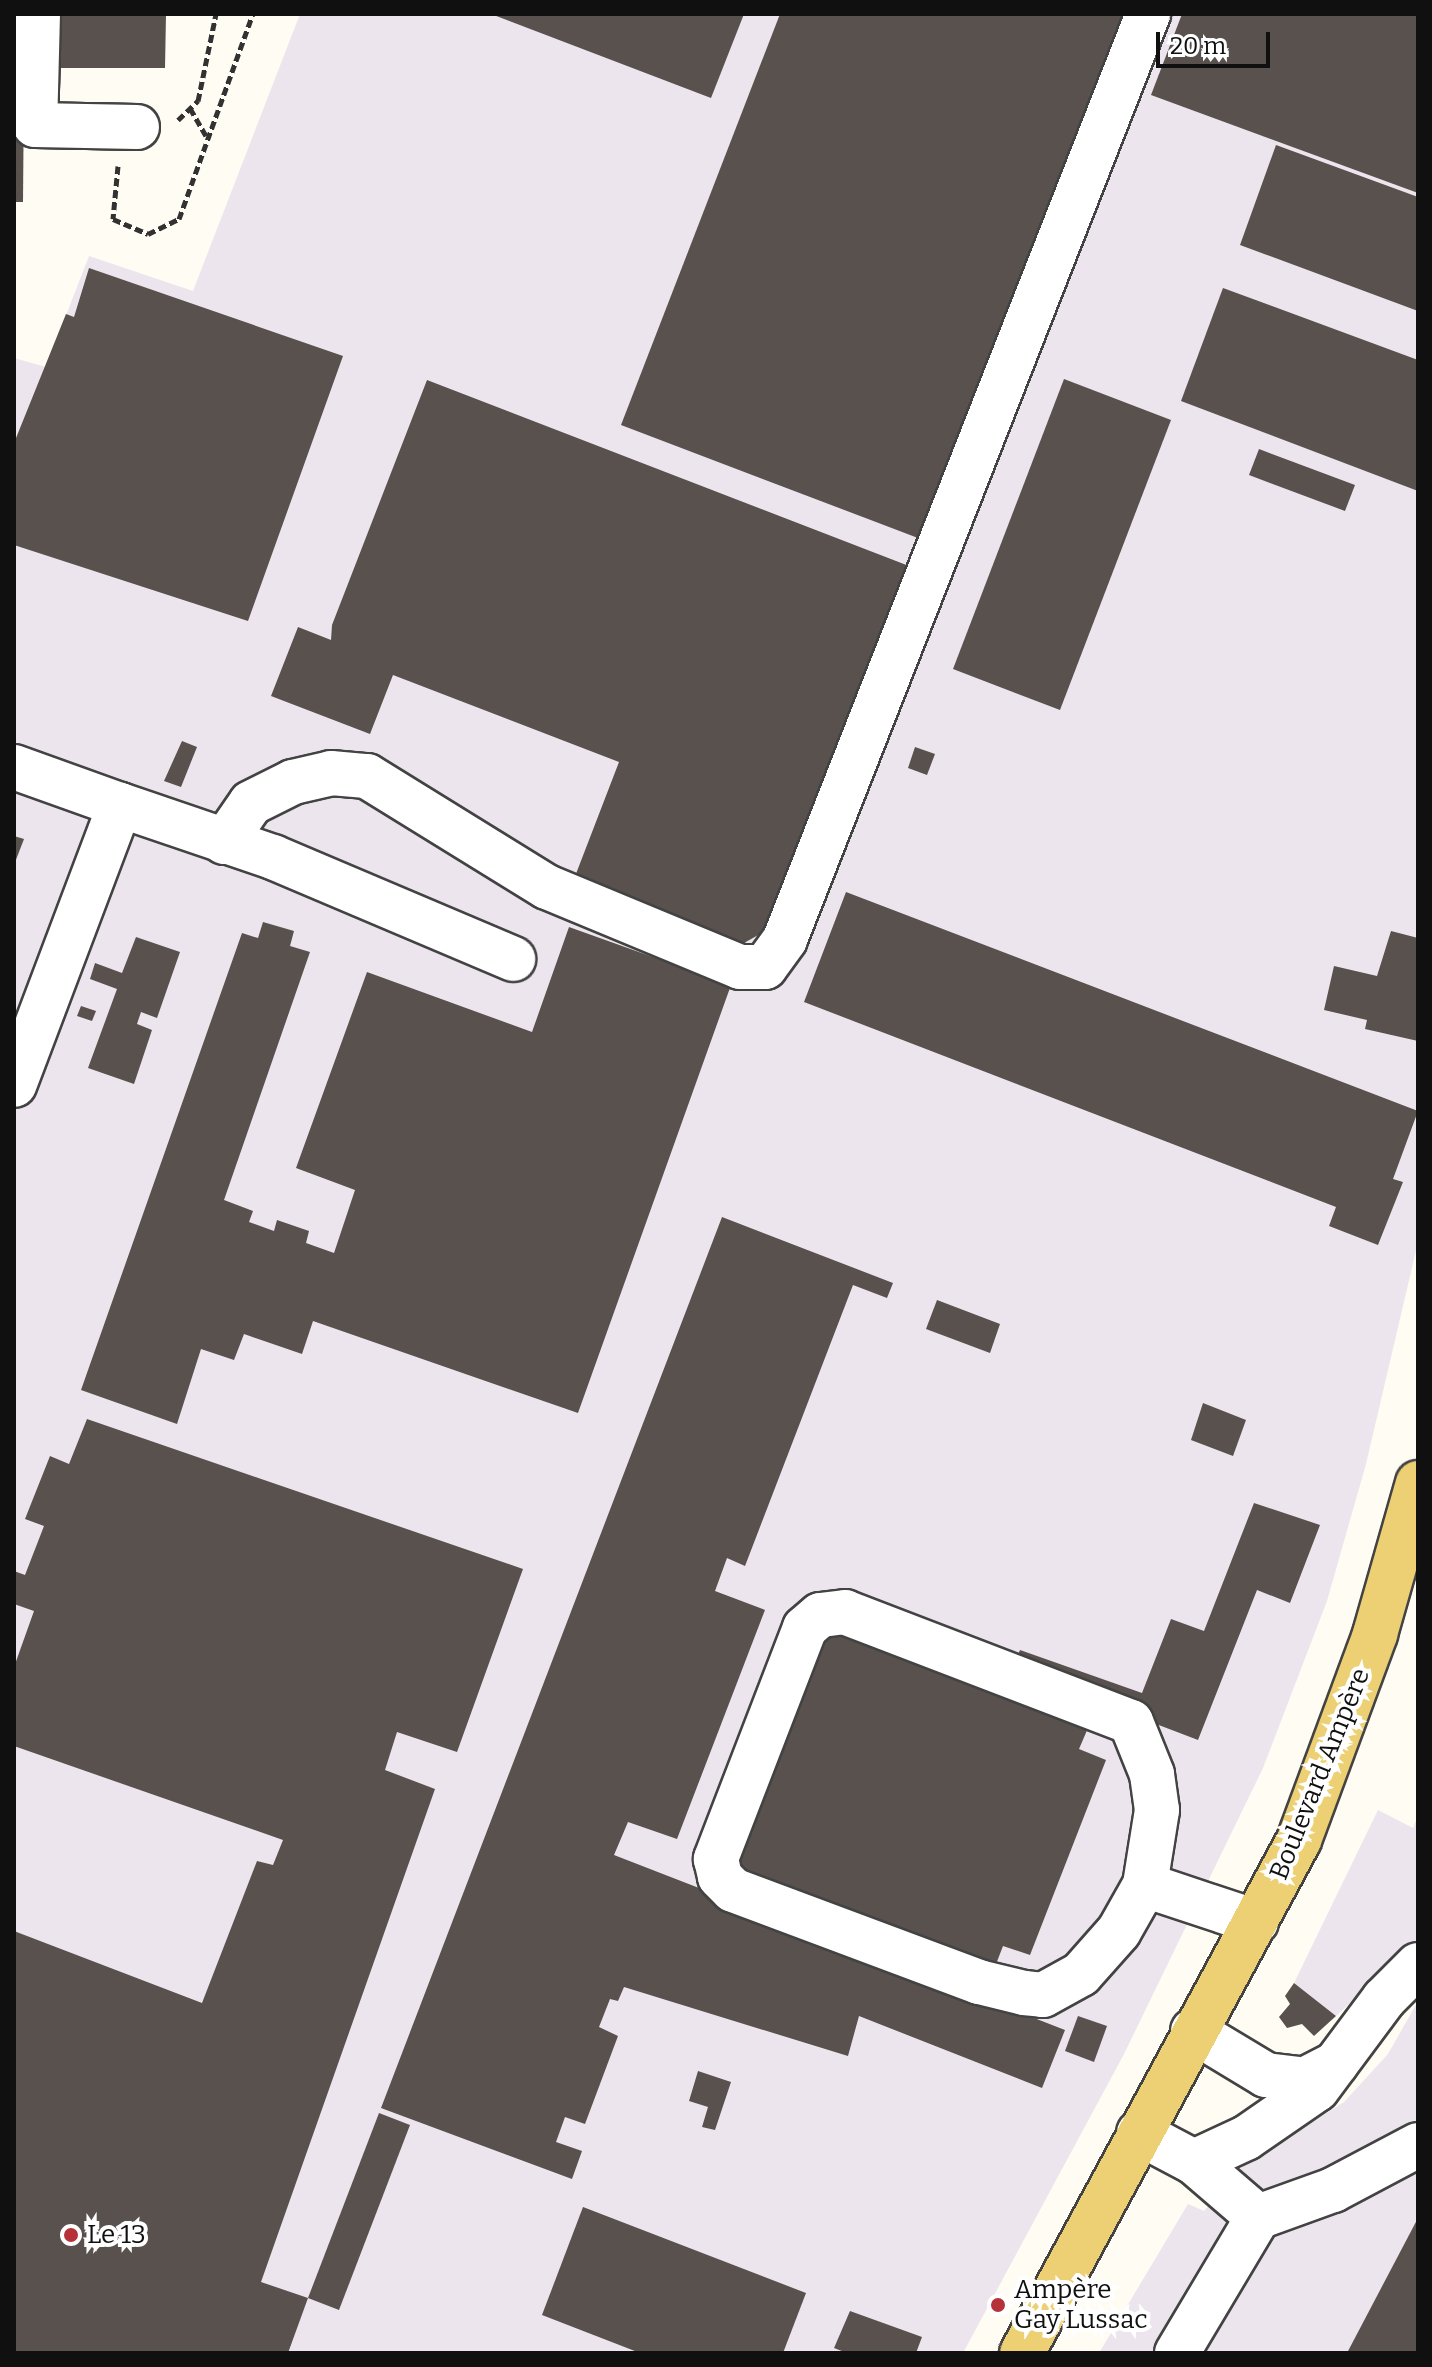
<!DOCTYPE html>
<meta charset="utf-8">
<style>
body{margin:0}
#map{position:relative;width:1432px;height:2367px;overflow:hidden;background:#fefcf3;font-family:Bitter,serif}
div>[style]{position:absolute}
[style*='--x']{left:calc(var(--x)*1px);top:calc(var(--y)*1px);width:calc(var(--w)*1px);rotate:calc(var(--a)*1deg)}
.industrial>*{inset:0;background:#ece5ed}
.building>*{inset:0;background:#58514d}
.path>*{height:5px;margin-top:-2.5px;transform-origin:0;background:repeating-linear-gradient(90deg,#323232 0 8px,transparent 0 12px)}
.roads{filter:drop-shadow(2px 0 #434343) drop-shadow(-2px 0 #434343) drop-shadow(0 2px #434343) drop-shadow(0 -2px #434343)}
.minor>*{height:44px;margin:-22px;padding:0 22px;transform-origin:22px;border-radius:22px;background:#fff}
.major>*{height:44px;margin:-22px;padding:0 22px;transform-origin:22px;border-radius:22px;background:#edd074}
.dots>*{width:22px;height:22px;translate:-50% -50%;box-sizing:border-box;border:4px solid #fff;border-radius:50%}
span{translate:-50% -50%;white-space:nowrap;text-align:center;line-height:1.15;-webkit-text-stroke:8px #fff;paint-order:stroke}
.street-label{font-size:26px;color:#101010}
.poi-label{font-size:26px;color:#101010}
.left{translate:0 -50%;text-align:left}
.frame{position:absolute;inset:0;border:16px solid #101010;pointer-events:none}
.scale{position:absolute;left:1156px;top:32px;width:114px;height:36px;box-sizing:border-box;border:4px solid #101010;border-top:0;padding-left:10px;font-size:24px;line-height:28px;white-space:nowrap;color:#101010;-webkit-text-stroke:6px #fff;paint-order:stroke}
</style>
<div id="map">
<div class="industrial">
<i style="clip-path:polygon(300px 14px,1418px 14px,1418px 1242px,1366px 1464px,1327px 1601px,1263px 1768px,1124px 2054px,963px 2353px,14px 2353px,14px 358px,46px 367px,89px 256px,193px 291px)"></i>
<i style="clip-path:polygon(1378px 1810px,1413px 1828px,1418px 1816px,1418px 1940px,1336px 2016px,1294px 1983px)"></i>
<i style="clip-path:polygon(1418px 2001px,1418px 2353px,1099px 2353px,1188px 2204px,1204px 2211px,1243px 2166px,1344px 2102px,1388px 2054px)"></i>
</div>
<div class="building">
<i style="clip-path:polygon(53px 14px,166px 14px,165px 68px,53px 68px)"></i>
<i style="clip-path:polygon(491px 14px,744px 14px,711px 98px)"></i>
<i style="clip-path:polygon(780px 14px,1139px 14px,939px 546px,621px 425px)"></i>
<i style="clip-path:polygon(1182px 14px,1418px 14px,1418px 193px,1151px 95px)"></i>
<i style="clip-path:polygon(14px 81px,24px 81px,23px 202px,14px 202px)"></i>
<i style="clip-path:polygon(1276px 145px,1418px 197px,1418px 311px,1240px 245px)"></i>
<i style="clip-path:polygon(89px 268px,343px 356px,248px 621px,14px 545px,14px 443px,66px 314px,74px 317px)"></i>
<i style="clip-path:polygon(1223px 288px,1418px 360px,1418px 491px,1181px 401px)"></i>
<i style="clip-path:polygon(1064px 379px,1171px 420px,1060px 710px,953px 669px)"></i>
<i style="clip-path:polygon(427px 380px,909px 566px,767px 930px,728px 952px,569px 892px,619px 762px,393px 675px,370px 734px,271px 696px,298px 627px,331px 640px,332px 625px)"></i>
<i style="clip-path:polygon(1259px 449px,1355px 485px,1345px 511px,1249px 475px)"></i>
<i style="clip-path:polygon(182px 741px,197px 747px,181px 787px,164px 781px)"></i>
<i style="clip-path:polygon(915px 747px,935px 754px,927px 775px,908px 768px)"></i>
<i style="clip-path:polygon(14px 836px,24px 839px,14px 865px)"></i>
<i style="clip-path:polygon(846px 892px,1418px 1111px,1393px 1179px,1403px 1182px,1378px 1245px,1329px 1226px,1336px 1207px,804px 1002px)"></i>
<i style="clip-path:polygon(263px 922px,294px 931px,290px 946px,310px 952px,224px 1200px,253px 1211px,249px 1222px,274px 1231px,277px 1220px,309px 1231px,306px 1243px,334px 1253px,355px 1190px,296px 1168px,367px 972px,532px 1032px,569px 927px,731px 985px,578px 1413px,313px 1321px,302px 1354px,244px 1334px,234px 1360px,201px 1349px,177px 1424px,81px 1390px,242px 933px,258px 938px)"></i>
<i style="clip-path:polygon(1391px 931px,1418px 938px,1418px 1041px,1365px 1029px,1367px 1020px,1324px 1010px,1334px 966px,1377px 976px)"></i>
<i style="clip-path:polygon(136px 937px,180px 952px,157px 1018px,141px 1012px,137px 1024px,152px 1030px,134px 1084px,88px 1068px,117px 989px,90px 979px,95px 963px,122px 973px)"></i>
<i style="clip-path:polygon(81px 1006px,96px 1011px,92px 1021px,77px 1016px)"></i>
<i style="clip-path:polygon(722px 1217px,893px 1283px,887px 1298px,853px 1285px,745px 1566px,727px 1558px,715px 1591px,765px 1610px,677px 1839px,628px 1822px,614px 1855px,1065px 2030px,1042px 2088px,859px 2016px,848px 2056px,624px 1987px,618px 2001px,610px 1999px,599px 2027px,618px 2036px,585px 2124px,565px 2117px,556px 2142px,582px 2151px,572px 2179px,381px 2108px)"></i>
<i style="clip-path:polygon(937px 1300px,1000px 1324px,990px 1353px,926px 1329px)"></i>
<i style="clip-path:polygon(1203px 1403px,1246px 1420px,1233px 1456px,1191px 1440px)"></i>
<i style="clip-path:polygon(87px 1419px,523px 1569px,457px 1752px,397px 1732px,385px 1770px,435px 1789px,261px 2282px,308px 2298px,288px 2353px,14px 2353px,14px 1931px,202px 2003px,257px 1861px,273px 1865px,283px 1840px,14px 1746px,14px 1667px,34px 1611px,14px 1604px,14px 1571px,25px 1575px,44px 1526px,25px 1519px,50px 1456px,69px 1464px)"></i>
<i style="clip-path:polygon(1254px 1503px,1320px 1525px,1290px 1603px,1257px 1590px,1198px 1740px,1012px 1669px,1020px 1650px,1142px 1693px,1171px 1619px,1204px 1631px)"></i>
<i style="clip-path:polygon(831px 1622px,1091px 1721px,1079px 1749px,1106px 1760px,1030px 1955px,1003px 1946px,993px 1972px,732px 1875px)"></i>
<i style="clip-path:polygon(1294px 1983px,1336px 2016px,1314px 2036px,1302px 2024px,1287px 2028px,1279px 2017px,1290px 2004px,1285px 1996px)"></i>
<i style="clip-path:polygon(1078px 2016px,1107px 2026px,1094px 2062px,1065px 2051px)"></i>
<i style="clip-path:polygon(698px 2071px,731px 2082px,715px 2130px,702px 2127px,708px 2107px,689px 2101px)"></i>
<i style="clip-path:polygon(379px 2113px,410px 2125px,339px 2310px,308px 2298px)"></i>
<i style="clip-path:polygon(583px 2207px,806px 2293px,783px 2353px,640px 2353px,542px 2315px)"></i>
<i style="clip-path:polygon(1418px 2218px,1418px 2353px,1347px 2353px)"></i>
<i style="clip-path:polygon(850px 2311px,922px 2337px,916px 2353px,847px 2353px,834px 2348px)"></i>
</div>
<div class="path">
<i style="--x:190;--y:108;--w:32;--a:60"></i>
<i style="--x:178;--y:120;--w:28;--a:-44"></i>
<i style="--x:198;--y:101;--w:89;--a:-78.3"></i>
<i style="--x:118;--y:166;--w:53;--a:95.4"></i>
<i style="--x:113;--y:219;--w:38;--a:23"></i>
<i style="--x:148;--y:234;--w:34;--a:-26"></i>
<i style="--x:179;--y:219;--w:218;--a:-70.2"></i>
</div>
<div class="roads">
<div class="minor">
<i style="--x:38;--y:14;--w:111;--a:91.5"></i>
<i style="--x:35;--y:125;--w:102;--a:1.1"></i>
<i style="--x:14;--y:767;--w:113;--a:19.7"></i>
<i style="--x:120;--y:805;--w:299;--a:110.7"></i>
<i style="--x:120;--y:805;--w:162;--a:18.8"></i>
<i style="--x:273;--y:857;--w:261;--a:23"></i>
<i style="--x:224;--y:842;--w:47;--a:-55.3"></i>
<i style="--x:251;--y:803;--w:47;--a:-26.6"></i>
<i style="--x:293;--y:782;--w:39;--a:-13"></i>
<i style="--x:331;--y:773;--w:36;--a:5"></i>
<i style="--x:367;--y:776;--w:211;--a:31.7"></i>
<i style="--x:547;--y:887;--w:209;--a:22.5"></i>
<i style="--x:740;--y:967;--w:25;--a:0"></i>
<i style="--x:765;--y:967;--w:34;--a:-54"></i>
<i style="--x:785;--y:939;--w:994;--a:-68.57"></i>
<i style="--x:1145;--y:1885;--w:76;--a:-80.9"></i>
<i style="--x:1157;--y:1810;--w:36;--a:-98"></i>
<i style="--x:1152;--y:1774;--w:56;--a:-112"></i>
<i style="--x:1131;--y:1722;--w:306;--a:-159"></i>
<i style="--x:845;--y:1612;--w:25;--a:173"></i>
<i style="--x:820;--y:1615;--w:20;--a:139"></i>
<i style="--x:805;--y:1628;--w:248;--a:111.1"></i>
<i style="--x:716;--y:1859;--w:18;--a:77"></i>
<i style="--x:720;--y:1877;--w:18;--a:45"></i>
<i style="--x:733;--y:1890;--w:263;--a:20.5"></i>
<i style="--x:979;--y:1982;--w:46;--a:13.7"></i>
<i style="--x:1024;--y:1993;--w:19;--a:6"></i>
<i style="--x:1043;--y:1995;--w:43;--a:-28.9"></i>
<i style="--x:1081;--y:1974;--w:57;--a:-48.5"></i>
<i style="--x:1119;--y:1931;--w:53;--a:-60.5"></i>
<i style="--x:1145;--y:1885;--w:117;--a:18.4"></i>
<i style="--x:1193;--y:2031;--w:85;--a:31.1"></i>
<i style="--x:1266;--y:2075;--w:38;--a:7"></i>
<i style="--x:1304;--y:2080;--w:36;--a:-27"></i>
<i style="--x:1139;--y:2133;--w:62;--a:27.8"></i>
<i style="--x:1194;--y:2162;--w:57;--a:-24.8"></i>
<i style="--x:1246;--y:2138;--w:86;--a:-34.6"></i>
<i style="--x:1317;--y:2089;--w:112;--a:-53.3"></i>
<i style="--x:1384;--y:1999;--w:48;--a:-45"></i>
<i style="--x:1194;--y:2162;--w:84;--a:40.7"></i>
<i style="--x:1177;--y:2353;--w:158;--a:-59.2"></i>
<i style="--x:1258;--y:2217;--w:80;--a:-19.8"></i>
<i style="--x:1333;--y:2190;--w:96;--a:-27.9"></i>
</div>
<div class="major">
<i style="--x:1022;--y:2353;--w:583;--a:-61.63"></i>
<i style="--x:1299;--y:1840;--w:220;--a:-69.7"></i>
<i style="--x:1375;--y:1634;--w:157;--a:-74.1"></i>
</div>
</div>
<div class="dots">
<i style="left:71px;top:2235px;background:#b53239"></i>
<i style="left:998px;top:2305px;background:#b53239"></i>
</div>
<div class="street-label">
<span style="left:1320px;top:1774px;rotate:-68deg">Boulevard Ampère</span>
</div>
<div class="poi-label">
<span class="left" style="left:87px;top:2235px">Le 13</span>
<span class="left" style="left:1014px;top:2305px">Ampère<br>Gay Lussac</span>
</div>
<div class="frame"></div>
<div class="scale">20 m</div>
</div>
